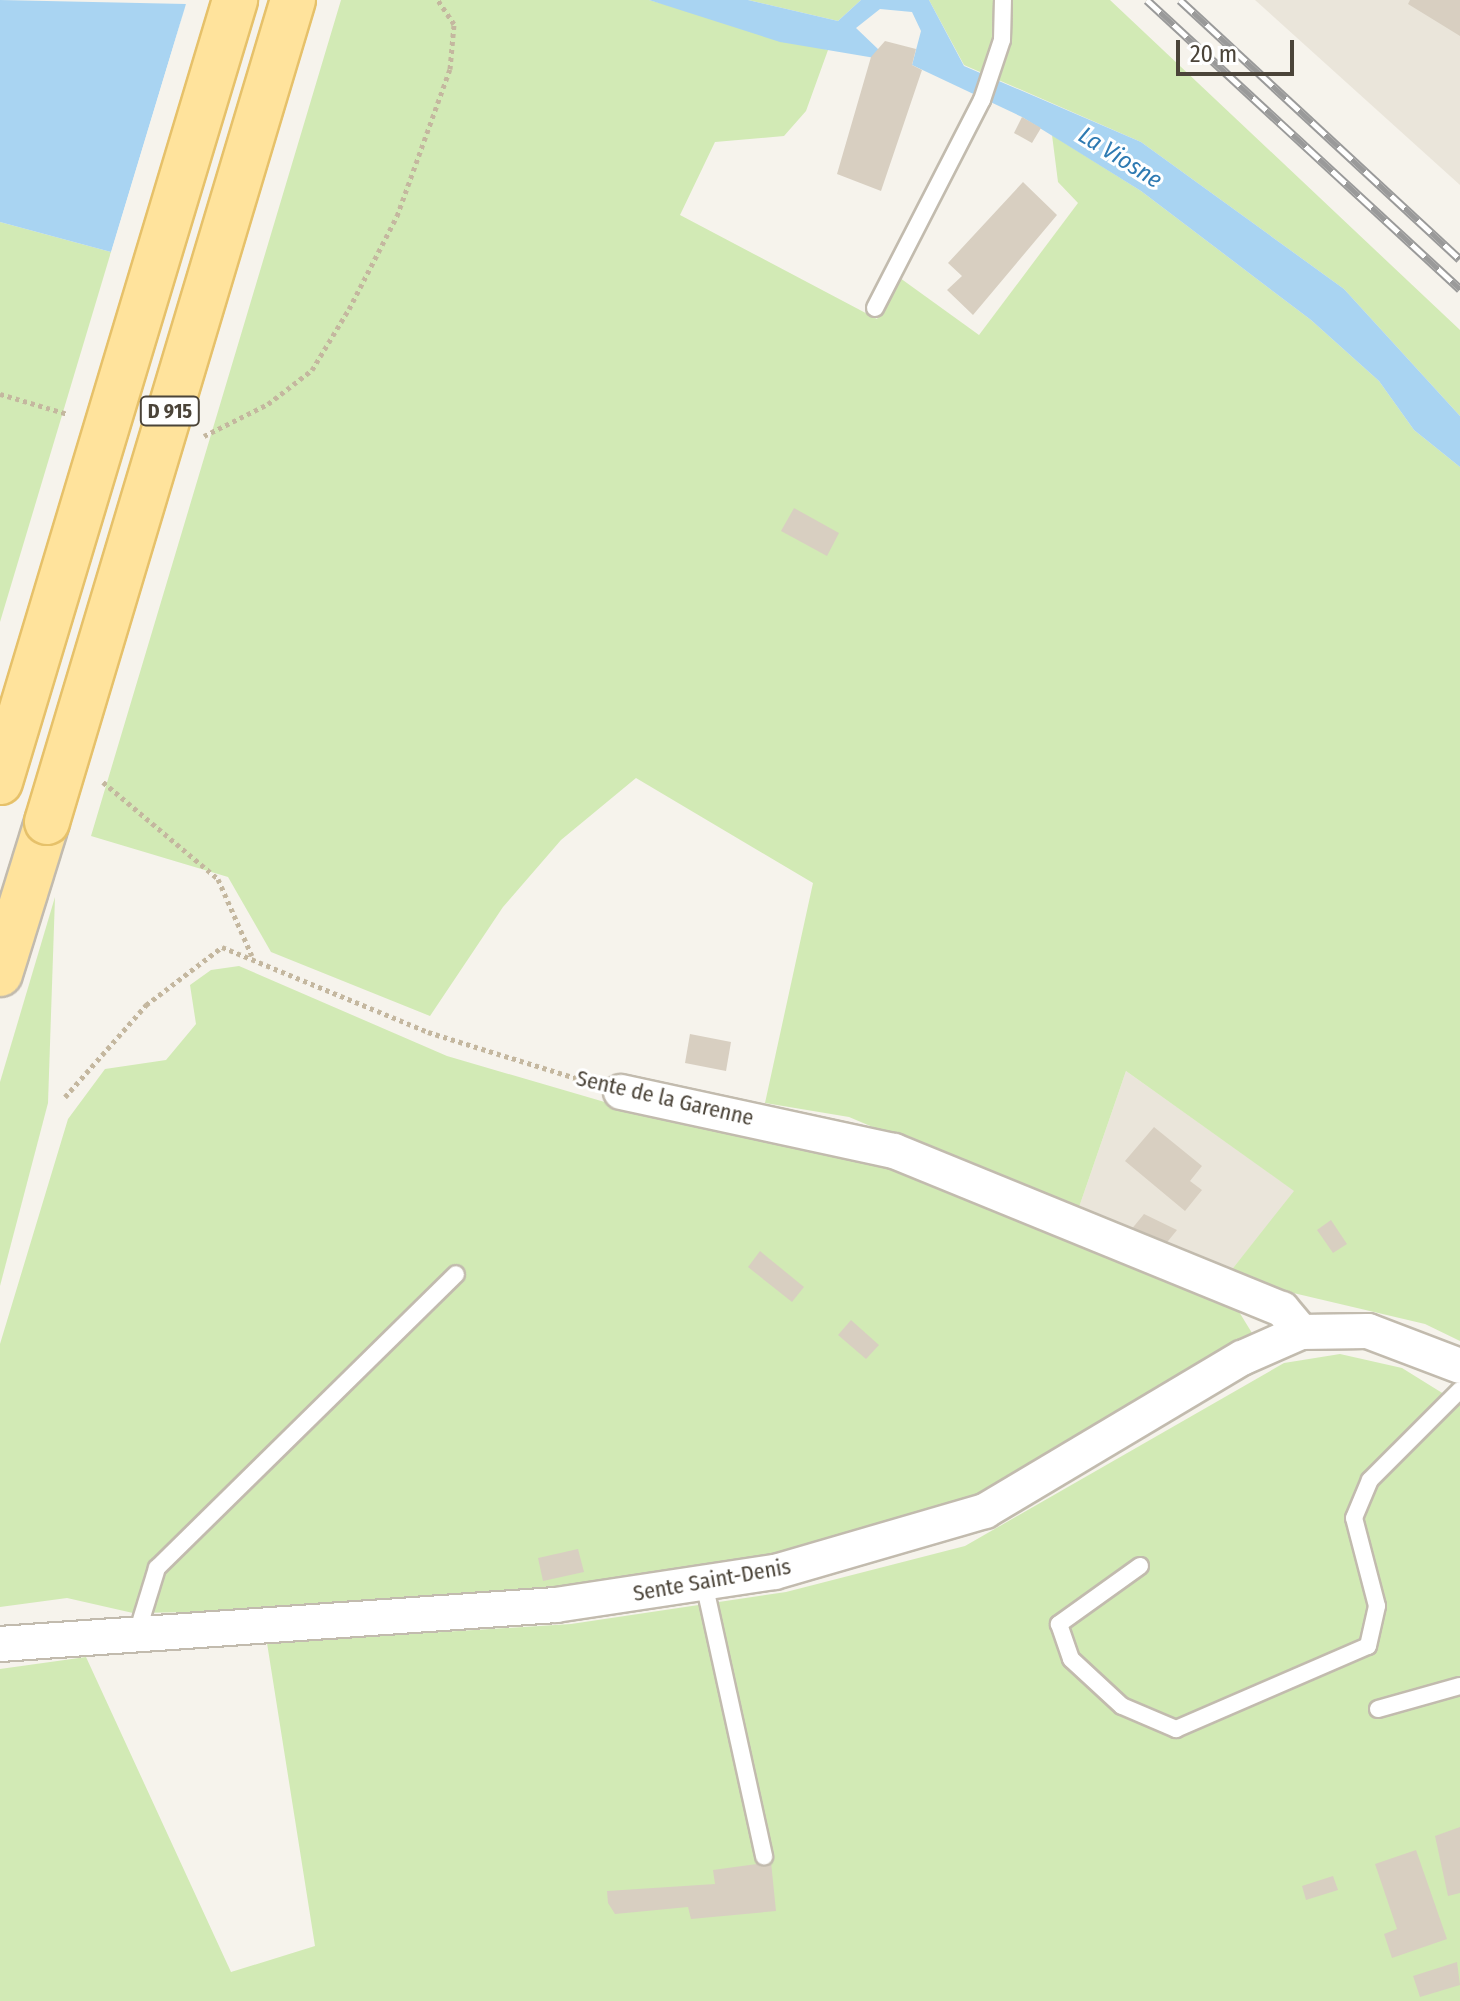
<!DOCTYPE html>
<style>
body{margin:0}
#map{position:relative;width:1460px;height:2001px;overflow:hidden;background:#f6f3ec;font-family:"Fira Sans Condensed",sans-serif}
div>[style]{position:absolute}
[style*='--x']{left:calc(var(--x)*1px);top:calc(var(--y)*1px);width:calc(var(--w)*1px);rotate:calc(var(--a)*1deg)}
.residential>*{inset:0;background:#eae5da}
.green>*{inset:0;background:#d2eab5}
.water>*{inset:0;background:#a9d4f2}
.pier>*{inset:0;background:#f6f3ec}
.building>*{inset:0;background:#d8cfc1}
.path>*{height:5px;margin-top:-2.5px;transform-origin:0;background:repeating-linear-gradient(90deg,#c4b79f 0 4px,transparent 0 8px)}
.roads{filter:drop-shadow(2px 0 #c2bbae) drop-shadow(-2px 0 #c2bbae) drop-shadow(0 2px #c2bbae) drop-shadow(0 -2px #c2bbae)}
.service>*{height:16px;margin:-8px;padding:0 8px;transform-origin:8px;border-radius:8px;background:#fff}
.minor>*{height:34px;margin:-17px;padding:0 17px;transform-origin:17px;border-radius:17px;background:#fff}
.primary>*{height:44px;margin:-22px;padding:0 22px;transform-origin:22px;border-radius:22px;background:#ffe39c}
.rail>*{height:9px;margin-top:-4.5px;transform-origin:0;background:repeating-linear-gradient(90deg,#fff 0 18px,#9a9a9a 0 36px);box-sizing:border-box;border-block:2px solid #9a9a9a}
.bridges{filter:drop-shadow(2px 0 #e6c16a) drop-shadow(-2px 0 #e6c16a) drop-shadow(0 2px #e6c16a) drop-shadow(0 -2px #e6c16a)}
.primary-bridge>*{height:44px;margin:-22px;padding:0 22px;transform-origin:22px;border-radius:22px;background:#ffe39c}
span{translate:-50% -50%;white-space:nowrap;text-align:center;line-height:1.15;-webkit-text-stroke:6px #fff;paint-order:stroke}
.shield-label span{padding:2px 6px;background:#fff;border:2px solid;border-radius:6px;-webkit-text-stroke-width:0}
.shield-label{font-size:20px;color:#4b4439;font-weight:700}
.street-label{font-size:22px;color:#4b4439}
.water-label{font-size:24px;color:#2e7ab2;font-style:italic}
.scale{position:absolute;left:1176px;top:40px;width:118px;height:36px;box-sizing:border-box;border:4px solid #4b4439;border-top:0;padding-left:10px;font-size:24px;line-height:28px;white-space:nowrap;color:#4b4439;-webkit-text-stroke:6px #fff;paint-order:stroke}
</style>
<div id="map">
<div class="residential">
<i style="clip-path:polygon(1255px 0,1460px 0,1460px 185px)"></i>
<i style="clip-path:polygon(1126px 1071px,1295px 1191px,1226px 1277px,1077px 1213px)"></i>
</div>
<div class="green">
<i style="clip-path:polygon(341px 0,649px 0,828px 50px,806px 111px,784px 136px,715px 142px,680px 215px,877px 319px,900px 278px,979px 335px,1078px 203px,1058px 182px,1052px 135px,1141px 191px,1311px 320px,1379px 381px,1414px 430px,1460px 467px,1460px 1341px,1425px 1324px,1226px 1277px,1294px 1191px,1126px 1071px,1077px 1213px,849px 1117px,765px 1103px,813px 883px,636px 778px,561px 840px,503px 907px,430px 1016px,271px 952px,228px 877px,91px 836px)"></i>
<i style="clip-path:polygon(748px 0,861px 0,838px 21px)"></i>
<i style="clip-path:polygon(929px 0,1110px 0,1460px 330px,1460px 416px,1344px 289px,1141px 142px,964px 65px)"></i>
<i style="clip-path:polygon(0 222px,111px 252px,0 622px)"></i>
<i style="clip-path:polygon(55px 897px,48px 1103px,0 1286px,0 1082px)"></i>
<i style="clip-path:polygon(239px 966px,447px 1056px,632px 1110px,856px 1150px,1233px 1302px,1252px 1333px,1244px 1346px,981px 1501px,766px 1561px,590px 1587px,309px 1610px,133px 1613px,67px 1598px,0 1607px,0 1344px,68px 1119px,105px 1069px,166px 1060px,196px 1024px,190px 985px,211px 970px)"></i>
<i style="clip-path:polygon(1340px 1354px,1402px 1368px,1460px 1404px,1460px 2001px,0 2001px,0 1669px,86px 1657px,231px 1972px,315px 1946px,267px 1643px,571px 1624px,786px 1592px,965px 1546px,1284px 1363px)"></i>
</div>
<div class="water">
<i style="clip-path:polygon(0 0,186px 4px,111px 252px,0 222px)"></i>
<i style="clip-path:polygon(649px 0,748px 0,838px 21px,861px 0,929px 0,964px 66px,1141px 142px,1344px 289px,1460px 416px,1460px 467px,1414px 430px,1379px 381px,1311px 320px,1141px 191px,1022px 117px,912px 65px,921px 31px,912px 12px,880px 9px,856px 28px,879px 50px,875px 58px,780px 42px)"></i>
</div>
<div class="pier">
<i style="clip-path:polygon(187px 0,115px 253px,110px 256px,186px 4px)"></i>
</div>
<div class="building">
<i style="clip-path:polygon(1410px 0,1460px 0,1460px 36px,1408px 4px)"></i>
<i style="clip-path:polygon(885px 41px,916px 49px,912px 65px,922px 70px,881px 191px,837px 174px,871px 57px)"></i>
<i style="clip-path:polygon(1022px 117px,1041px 128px,1032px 143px,1014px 133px)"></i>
<i style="clip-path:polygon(1023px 182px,1057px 215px,973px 315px,947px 290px,962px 276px,948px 263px)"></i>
<i style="clip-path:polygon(794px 508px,839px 533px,827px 556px,781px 531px)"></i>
<i style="clip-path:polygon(690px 1034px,731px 1042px,726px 1071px,685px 1063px)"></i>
<i style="clip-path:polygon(1154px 1127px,1202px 1166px,1190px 1181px,1202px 1190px,1185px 1211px,1125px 1161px)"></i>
<i style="clip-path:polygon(1144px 1214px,1177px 1230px,1160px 1251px,1126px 1236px)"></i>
<i style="clip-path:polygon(1331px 1220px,1347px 1244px,1333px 1253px,1317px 1230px)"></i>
<i style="clip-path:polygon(760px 1251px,804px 1287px,792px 1302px,748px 1267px)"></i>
<i style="clip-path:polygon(851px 1320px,879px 1345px,866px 1359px,838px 1335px)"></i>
<i style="clip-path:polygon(578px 1549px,584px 1572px,543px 1581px,538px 1558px)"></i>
<i style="clip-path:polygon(1460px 1827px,1460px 1893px,1448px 1896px,1435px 1836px)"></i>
<i style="clip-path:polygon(1416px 1850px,1447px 1939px,1392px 1958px,1384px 1934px,1397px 1929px,1375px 1864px)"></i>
<i style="clip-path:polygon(771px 1862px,776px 1911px,691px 1919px,688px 1907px,615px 1914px,608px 1903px,607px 1891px,715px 1884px,713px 1870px)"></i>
<i style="clip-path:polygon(1333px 1876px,1338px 1890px,1306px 1900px,1302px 1886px)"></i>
<i style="clip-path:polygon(1457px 1962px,1460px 1985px,1420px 1997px,1413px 1976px)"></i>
</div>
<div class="path">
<i style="--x:0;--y:394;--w:71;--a:16.4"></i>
<i style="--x:204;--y:436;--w:72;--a:-26.6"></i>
<i style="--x:268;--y:404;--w:56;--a:-37.7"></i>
<i style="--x:312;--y:370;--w:71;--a:-58.8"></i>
<i style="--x:349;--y:309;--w:105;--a:-62.7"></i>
<i style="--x:397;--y:216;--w:156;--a:-70.2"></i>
<i style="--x:450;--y:69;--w:45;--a:-84.9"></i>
<i style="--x:454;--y:24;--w:29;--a:-124"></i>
<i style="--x:103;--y:782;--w:150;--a:40.1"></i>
<i style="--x:218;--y:879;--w:84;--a:66.2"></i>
<i style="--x:65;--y:1097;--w:123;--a:-48.6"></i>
<i style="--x:146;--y:1005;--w:96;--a:-37.3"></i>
<i style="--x:222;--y:947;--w:223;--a:22.4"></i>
<i style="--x:428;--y:1032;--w:169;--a:17.3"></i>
</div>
<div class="roads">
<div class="service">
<i style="--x:875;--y:308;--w:234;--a:-62.8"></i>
<i style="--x:982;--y:100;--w:63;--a:-71.6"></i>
<i style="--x:1002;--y:40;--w:40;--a:-88.6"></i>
<i style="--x:1140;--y:1566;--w:100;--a:144.4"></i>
<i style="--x:1059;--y:1624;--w:37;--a:71"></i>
<i style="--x:1071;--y:1659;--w:69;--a:42.7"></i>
<i style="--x:1122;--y:1706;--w:59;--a:23.1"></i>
<i style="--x:1176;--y:1729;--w:209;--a:-23.4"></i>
<i style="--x:1368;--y:1646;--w:41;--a:-77.3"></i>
<i style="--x:1377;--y:1606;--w:91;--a:-104.6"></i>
<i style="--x:1354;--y:1518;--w:41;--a:-67.2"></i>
<i style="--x:1370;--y:1480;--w:127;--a:-45"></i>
<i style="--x:704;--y:1583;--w:280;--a:77.6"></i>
<i style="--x:137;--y:1633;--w:68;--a:-72.9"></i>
<i style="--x:157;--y:1568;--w:419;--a:-44.5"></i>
<i style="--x:1378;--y:1709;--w:85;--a:-15.7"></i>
</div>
<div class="minor">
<i style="--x:621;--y:1092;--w:279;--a:12.2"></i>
<i style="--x:894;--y:1151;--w:419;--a:22.2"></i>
<i style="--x:1282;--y:1309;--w:30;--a:50"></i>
<i style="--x:0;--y:1644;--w:557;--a:-4.01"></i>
<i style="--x:556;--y:1605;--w:221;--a:-8.6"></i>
<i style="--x:775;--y:1572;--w:219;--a:-16.2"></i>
<i style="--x:985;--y:1511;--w:299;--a:-30.8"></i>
<i style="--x:1242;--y:1358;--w:64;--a:-23.8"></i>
<i style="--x:1301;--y:1332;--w:67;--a:-0.9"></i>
<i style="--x:1368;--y:1331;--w:98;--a:20.8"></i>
</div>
<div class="primary">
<i style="--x:0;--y:974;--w:159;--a:-72.8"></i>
</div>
</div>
<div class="rail">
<i style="--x:1147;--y:0;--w:426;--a:42.7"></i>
<i style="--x:1180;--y:0;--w:381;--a:42.8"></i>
</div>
<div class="bridges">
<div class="primary-bridge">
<i style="--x:0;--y:782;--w:817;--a:-73.27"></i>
<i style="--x:47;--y:822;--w:858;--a:-73.34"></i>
</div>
</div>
<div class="shield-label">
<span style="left:170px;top:411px">D 915</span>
</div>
<div class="street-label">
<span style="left:665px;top:1098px;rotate:13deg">Sente de la Garenne</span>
<span style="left:712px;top:1580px;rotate:-10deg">Sente Saint-Denis</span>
</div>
<div class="water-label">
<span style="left:1120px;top:158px;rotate:32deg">La Viosne</span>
</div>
<div class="scale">20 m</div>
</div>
